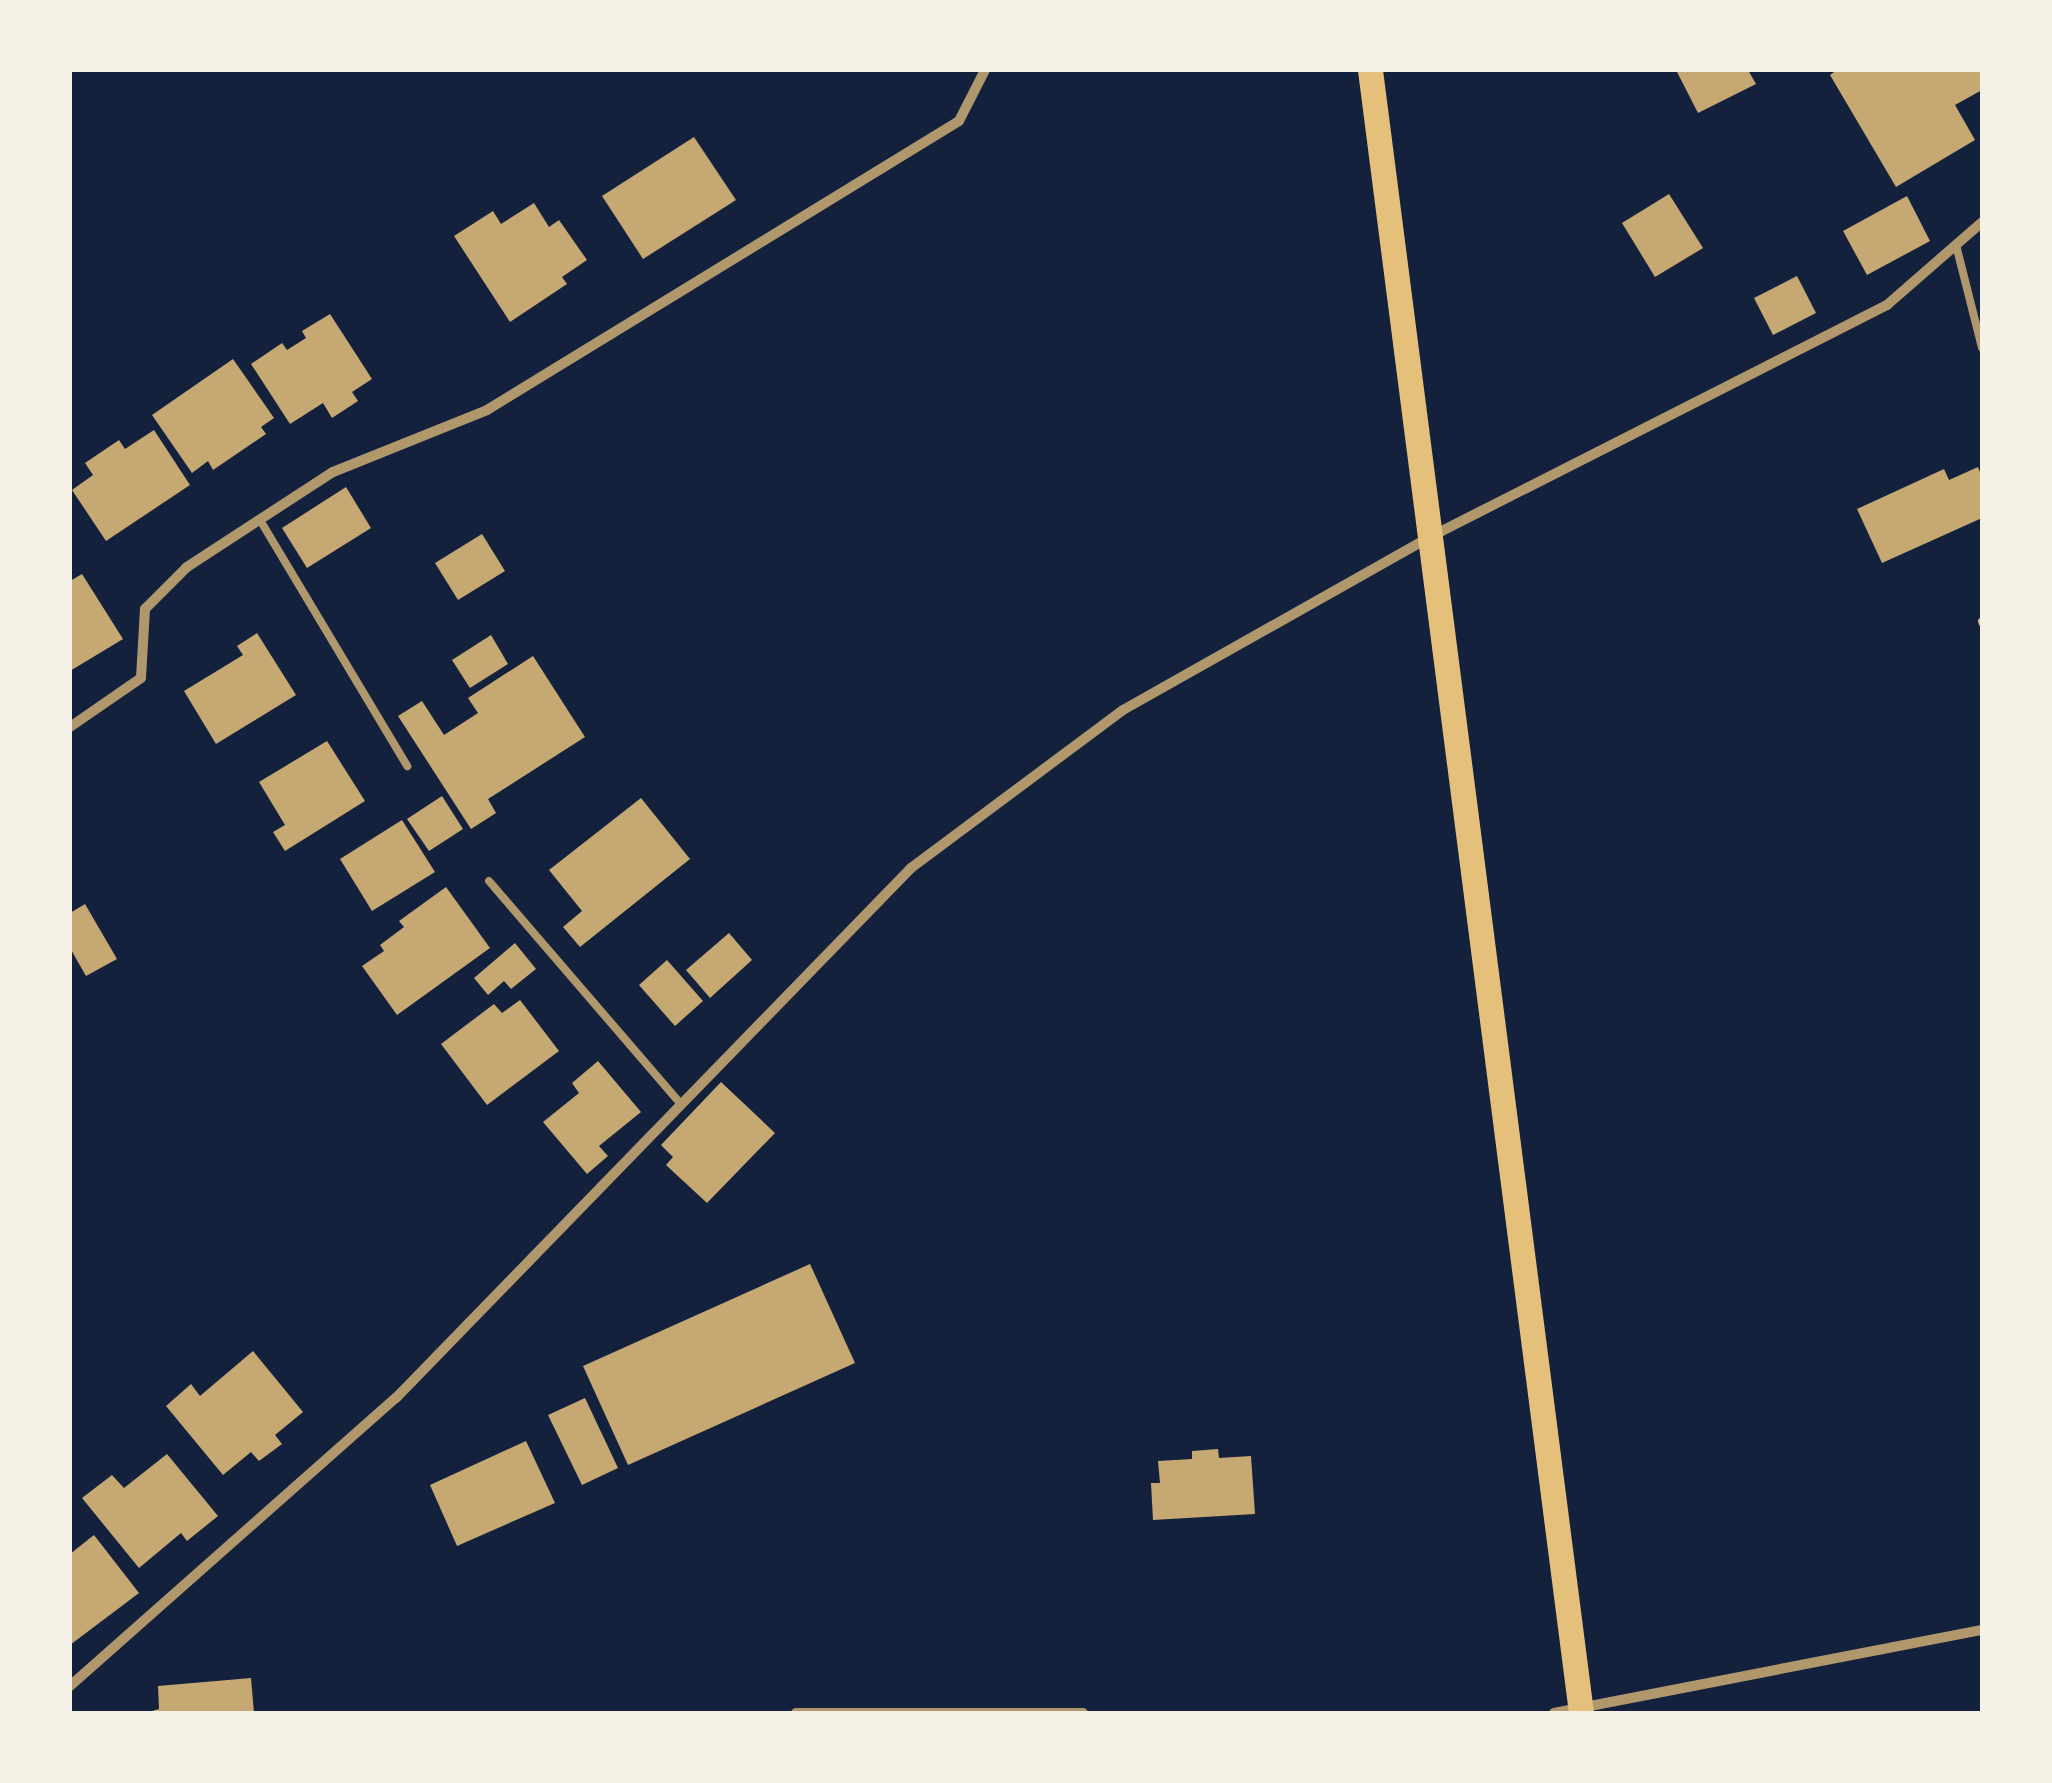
<!DOCTYPE html>
<style>
body{margin:0}
#map{position:relative;width:2052px;height:1783px;overflow:hidden;background:#14213d;font-family:"Varela Round",sans-serif}
div>[style]{position:absolute}
[style*='--x']{left:calc(var(--x)*1px);top:calc(var(--y)*1px);width:calc(var(--w)*1px);rotate:calc(var(--a)*1deg)}
.building>*{inset:0;background:#c6a872}
.path>*{height:6px;margin:-3px;padding:0 3px;transform-origin:3px;border-radius:3px;background:#e5c07b}
.service>*{height:8px;margin:-4px;padding:0 4px;transform-origin:4px;border-radius:4px;background:#b1986c}
.minor>*{height:10px;margin:-5px;padding:0 5px;transform-origin:5px;border-radius:5px;background:#b1986c}
.primary>*{height:25px;margin:-12.5px;padding:0 12.5px;transform-origin:12.5px;border-radius:12.5px;background:#e5c07b}
span{translate:-50% -50%;white-space:nowrap;text-align:center;line-height:1.15;-webkit-text-stroke:8px #f6f1e7;paint-order:stroke}
.frame{position:absolute;inset:0;border:72px solid #f6f1e7;pointer-events:none}
</style>
<div id="map">
<div class="building">
<i style="clip-path:polygon(1676px 70px,1748px 70px,1756px 84px,1698px 113px)"></i>
<i style="clip-path:polygon(1837px 70px,1982px 70px,1982px 90px,1955px 105px,1975px 140px,1896px 187px,1830px 75px)"></i>
<i style="clip-path:polygon(694px 137px,736px 200px,643px 259px,602px 196px)"></i>
<i style="clip-path:polygon(1669px 194px,1703px 248px,1655px 277px,1622px 223px)"></i>
<i style="clip-path:polygon(1907px 196px,1930px 241px,1867px 275px,1843px 231px)"></i>
<i style="clip-path:polygon(534px 203px,549px 227px,559px 220px,587px 260px,562px 277px,567px 284px,510px 322px,454px 236px,493px 211px,501px 224px)"></i>
<i style="clip-path:polygon(1797px 276px,1816px 313px,1773px 335px,1754px 298px)"></i>
<i style="clip-path:polygon(330px 314px,372px 379px,352px 392px,358px 401px,332px 418px,323px 403px,290px 424px,251px 364px,282px 343px,287px 350px,306px 338px,302px 331px)"></i>
<i style="clip-path:polygon(233px 359px,274px 418px,261px 427px,266px 434px,213px 470px,208px 461px,192px 473px,152px 415px)"></i>
<i style="clip-path:polygon(154px 430px,190px 485px,106px 541px,72px 490px,93px 475px,85px 463px,119px 440px,125px 449px)"></i>
<i style="clip-path:polygon(1978px 467px,1982px 477px,1982px 518px,1882px 563px,1857px 509px,1944px 469px,1949px 480px)"></i>
<i style="clip-path:polygon(346px 487px,371px 528px,307px 568px,282px 528px)"></i>
<i style="clip-path:polygon(482px 534px,505px 571px,458px 600px,435px 563px)"></i>
<i style="clip-path:polygon(82px 574px,123px 639px,70px 671px,70px 581px)"></i>
<i style="clip-path:polygon(257px 633px,296px 695px,216px 744px,184px 691px,243px 655px,237px 646px)"></i>
<i style="clip-path:polygon(491px 635px,508px 664px,470px 688px,452px 660px)"></i>
<i style="clip-path:polygon(533px 656px,585px 737px,488px 799px,496px 813px,471px 829px,398px 716px,422px 701px,444px 735px,478px 713px,468px 698px)"></i>
<i style="clip-path:polygon(327px 741px,365px 801px,285px 851px,273px 832px,285px 825px,259px 782px)"></i>
<i style="clip-path:polygon(442px 796px,463px 829px,429px 851px,407px 819px)"></i>
<i style="clip-path:polygon(641px 798px,690px 859px,580px 947px,563px 927px,582px 911px,549px 870px)"></i>
<i style="clip-path:polygon(402px 820px,435px 872px,372px 911px,340px 859px)"></i>
<i style="clip-path:polygon(446px 887px,490px 948px,397px 1015px,362px 966px,384px 951px,380px 945px,404px 927px,399px 921px)"></i>
<i style="clip-path:polygon(85px 904px,117px 959px,86px 976px,70px 948px,70px 913px)"></i>
<i style="clip-path:polygon(729px 933px,752px 960px,710px 998px,686px 970px)"></i>
<i style="clip-path:polygon(515px 943px,536px 969px,511px 989px,504px 981px,488px 995px,474px 978px)"></i>
<i style="clip-path:polygon(667px 960px,703px 1001px,675px 1026px,639px 985px)"></i>
<i style="clip-path:polygon(520px 1000px,559px 1051px,487px 1105px,441px 1044px,494px 1004px,502px 1013px)"></i>
<i style="clip-path:polygon(598px 1061px,641px 1112px,599px 1146px,608px 1156px,587px 1174px,543px 1122px,579px 1093px,572px 1083px)"></i>
<i style="clip-path:polygon(721px 1082px,775px 1133px,707px 1203px,666px 1165px,673px 1157px,661px 1145px)"></i>
<i style="clip-path:polygon(810px 1264px,855px 1363px,628px 1465px,583px 1366px)"></i>
<i style="clip-path:polygon(253px 1351px,303px 1412px,275px 1435px,282px 1444px,259px 1461px,251px 1452px,223px 1475px,166px 1406px,191px 1384px,200px 1396px)"></i>
<i style="clip-path:polygon(585px 1398px,618px 1468px,582px 1485px,548px 1415px)"></i>
<i style="clip-path:polygon(526px 1441px,555px 1503px,457px 1546px,430px 1485px)"></i>
<i style="clip-path:polygon(1218px 1449px,1219px 1458px,1251px 1456px,1255px 1514px,1153px 1520px,1151px 1483px,1160px 1483px,1158px 1461px,1192px 1459px,1192px 1451px)"></i>
<i style="clip-path:polygon(167px 1454px,218px 1516px,187px 1541px,181px 1533px,139px 1568px,82px 1498px,112px 1475px,124px 1488px)"></i>
<i style="clip-path:polygon(94px 1535px,139px 1593px,70px 1645px,70px 1554px)"></i>
<i style="clip-path:polygon(251px 1678px,254px 1713px,145px 1713px,159px 1709px,158px 1686px)"></i>
</div>
<div class="path">
<i style="--x:1981;--y:621;--w:3;--a:72"></i>
</div>
<div class="service">
<i style="--x:1956;--y:245;--w:106;--a:75.8"></i>
<i style="--x:260;--y:520;--w:287;--a:59.1"></i>
<i style="--x:489;--y:881;--w:294;--a:49.3"></i>
</div>
<div class="minor">
<i style="--x:70;--y:727;--w:86;--a:-34.6"></i>
<i style="--x:141;--y:678;--w:69;--a:-86.7"></i>
<i style="--x:145;--y:609;--w:59;--a:-45"></i>
<i style="--x:187;--y:567;--w:174;--a:-33.1"></i>
<i style="--x:333;--y:472;--w:166;--a:-21.9"></i>
<i style="--x:487;--y:410;--w:553;--a:-31.48"></i>
<i style="--x:959;--y:121;--w:57;--a:-63"></i>
<i style="--x:70;--y:1686;--w:435;--a:-41.5"></i>
<i style="--x:396;--y:1398;--w:739;--a:-45.82"></i>
<i style="--x:911;--y:868;--w:264;--a:-36.7"></i>
<i style="--x:1123;--y:710;--w:352;--a:-29.4"></i>
<i style="--x:1430;--y:537;--w:513;--a:-26.92"></i>
<i style="--x:1887;--y:305;--w:126;--a:-41.1"></i>
<i style="--x:796;--y:1713;--w:287;--a:0"></i>
<i style="--x:1554;--y:1713;--w:436;--a:-11"></i>
</div>
<div class="primary">
<i style="--x:1370;--y:70;--w:1656;--a:82.68"></i>
</div>
<div class="frame"></div>
</div>
